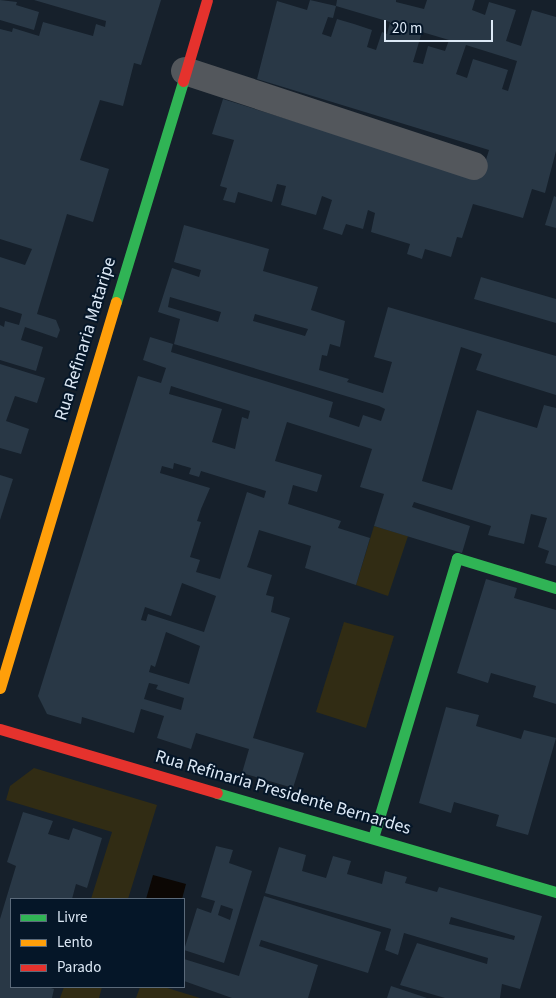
<!DOCTYPE html>
<style>
body{margin:0}
#map{position:relative;width:556px;height:998px;overflow:hidden;background:#16202b;font-family:"Source Sans 3",sans-serif}
div>[style]{position:absolute}
[style*='--x']{left:calc(var(--x)*1px);top:calc(var(--y)*1px);width:calc(var(--w)*1px);rotate:calc(var(--a)*1deg)}
.green>*{inset:0;background:#312c14}
.water>*{inset:0;background:#0c0704}
.building>*{inset:0;background:#293846}
.street>*{height:28px;margin:-14px;padding:0 14px;transform-origin:14px;border-radius:14px;background:#53575c}
.fast>*{height:11px;margin:-5.5px;padding:0 5.5px;transform-origin:5.5px;border-radius:5.5px;background:#30b455}
.slow>*{height:11px;margin:-5.5px;padding:0 5.5px;transform-origin:5.5px;border-radius:5.5px;background:#ff9f0a}
.jam>*{height:11px;margin:-5.5px;padding:0 5.5px;transform-origin:5.5px;border-radius:5.5px;background:#e5322d}
span{translate:-50% -50%;white-space:nowrap;text-align:center;line-height:1.15;-webkit-text-stroke:4px #051628;paint-order:stroke}
.street-label{font-size:18px;color:#dde9f6}
.legend{position:absolute;left:10px;top:898px;width:175px;height:90px;box-sizing:border-box;background:#051628;border:1px solid #5b6a7a;margin:0;padding:6px 9px;list-style:none;font-size:15px;color:#dde9f6}
.legend li{display:flex;align-items:center;gap:10px;height:25px}
.legend b{width:25px;border:1px solid #5b6a7a}
.scale{position:absolute;left:384px;top:20px;width:109px;height:22px;box-sizing:border-box;border:2px solid #dde9f6;border-top:0;padding-left:6px;font-size:15px;line-height:18px;white-space:nowrap;color:#dde9f6;-webkit-text-stroke:4px #051628;paint-order:stroke}
</style>
<div id="map">
<div class="green">
<i style="clip-path:polygon(374px 526px,408px 536px,388px 596px,356px 585px)"></i>
<i style="clip-path:polygon(344px 622px,394px 636px,366px 728px,316px 712px)"></i>
<i style="clip-path:polygon(34px 768px,157px 805px,128px 899px,91px 899px,112px 832px,6px 800px,10px 786px)"></i>
<i style="clip-path:polygon(64px 987px,102px 987px,99px 998px,60px 998px)"></i>
<i style="clip-path:polygon(140px 987px,164px 987px,200px 998px,136px 998px)"></i>
</div>
<div class="water">
<i style="clip-path:polygon(153px 875px,186px 884px,182px 899px,146px 899px)"></i>
</div>
<div class="building">
<i style="clip-path:polygon(0 0,17px 2px,16px 5px,39px 12px,34px 30px,0 20px)"></i>
<i style="clip-path:polygon(34px 0,161px 0,141px 65px,134px 63px,123px 106px,100px 100px,80px 160px,109px 169px,93px 222px,67px 214px,37px 314px,56px 320px,60px 330px,57px 338px,25px 327px,21px 340px,43px 347px,36px 371px,0 360px,0 325px,4px 327px,5px 321px,19px 325px,22px 314px,0 307px,0 257px,25px 265px,32px 249px,0 239px,0 29px,12px 32px,13px 28px,39px 36px,43px 22px,93px 36px,96px 24px,105px 27px,106px 21px)"></i>
<i style="clip-path:polygon(evenodd,310px 0,336px 6px,333px 18px,328px 17px,322px 34px,331px 37px,337px 19px,354px 24px,372px 30px,367px 47px,376px 50px,382px 32px,387px 34px,390px 22px,336px 6px,337px 0,396px 0,396px 2px,424px 9px,427px 0,475px 0,472px 10px,485px 15px,489px 2px,516px 10px,506px 41px,521px 46px,532px 10px,556px 17px,556px 151px,545px 193px,532px 189px,523px 218px,473px 204px,462px 238px,457px 237px,451px 257px,425px 249px,422px 259px,407px 254px,410px 244px,371px 232px,375px 213px,368px 210px,363px 229px,346px 224px,342px 235px,323px 229px,332px 200px,322px 196px,316px 215px,281px 205px,286px 186px,277px 184px,272px 202px,238px 192px,235px 203px,223px 200px,227px 188px,220px 186px,234px 140px,212px 134px,223px 99px,480px 179px,489px 150px,257px 79px,277px 1px,307px 10px,310px 0,422px 32px,449px 40px,445px 51px,428px 46px,423px 64px,413px 62px,422px 32px,310px 0,466px 45px,517px 61px,508px 91px,502px 89px,508px 70px,473px 59px,467px 78px,456px 74px,466px 45px)"></i>
<i style="clip-path:polygon(554px 196px,556px 197px,556px 228px,545px 225px)"></i>
<i style="clip-path:polygon(evenodd,184px 225px,269px 249px,263px 271px,318px 287px,311px 310px,345px 321px,340px 347px,330px 344px,327px 356px,322px 355px,319px 370px,349px 379px,347px 382px,383px 393px,392px 362px,374px 357px,388px 307px,556px 356px,556px 395px,476px 370px,482px 354px,461px 347px,422px 481px,452px 490px,477px 410px,537px 428px,544px 405px,556px 408px,556px 566px,545px 563px,549px 551px,538px 547px,547px 518px,531px 514px,524px 544px,488px 535px,491px 526px,414px 502px,412px 507px,470px 526px,462px 553px,374px 526px,384px 494px,360px 487px,372px 449px,287px 422px,275px 461px,322px 475px,317px 492px,293px 485px,288px 504px,341px 521px,338px 528px,370px 538px,356px 585px,305px 568px,311px 546px,259px 530px,250px 559px,247px 567px,272px 575px,266px 595px,274px 597px,271px 612px,290px 618px,253px 738px,304px 753px,293px 788px,242px 773px,249px 749px,196px 733px,191px 749px,157px 738px,164px 716px,141px 709px,134px 733px,82px 717px,81px 724px,47px 714px,38px 696px,138px 376px,161px 383px,166px 368px,143px 360px,150px 337px,173px 344px,171px 352px,333px 402px,329px 417px,359px 427px,363px 415px,381px 421px,385px 409px,379px 406px,174px 344px,180px 319px,158px 312px,172px 268px,199px 277px,201px 270px,174px 262px,184px 225px,170px 297px,221px 312px,218px 322px,168px 307px,170px 297px,184px 225px,255px 314px,308px 329px,305px 336px,253px 321px,255px 314px,184px 225px,171px 386px,250px 411px,248px 419px,242px 417px,235px 449px,212px 442px,222px 409px,169px 394px,171px 386px,184px 225px,174px 463px,191px 468px,189px 474px,199px 477px,201px 471px,266px 491px,264px 498px,247px 492px,220px 579px,196px 572px,200px 560px,190px 557px,201px 522px,197px 521px,201px 509px,210px 488px,160px 473px,162px 466px,173px 469px,174px 463px,184px 225px,182px 583px,216px 596px,204px 632px,148px 614px,146px 621px,141px 620px,145px 607px,171px 616px,182px 583px,184px 225px,166px 632px,200px 646px,189px 684px,149px 672px,151px 665px,155px 667px,166px 632px,184px 225px,149px 683px,158px 685px,156px 689px,184px 698px,181px 710px,144px 699px,149px 683px)"></i>
<i style="clip-path:polygon(481px 277px,556px 299px,556px 323px,474px 299px)"></i>
<i style="clip-path:polygon(0 364px,45px 378px,37px 403px,15px 396px,6px 421px,29px 429px,21px 454px,0 448px)"></i>
<i style="clip-path:polygon(0 475px,13px 479px,0 520px)"></i>
<i style="clip-path:polygon(486px 579px,517px 588px,514px 598px,556px 610px,556px 704px,533px 697px,536px 686px,491px 673px,488px 683px,457px 673px)"></i>
<i style="clip-path:polygon(446px 707px,479px 715px,476px 726px,521px 739px,524px 730px,556px 738px,528px 835px,496px 826px,499px 815px,454px 802px,451px 813px,419px 803px)"></i>
<i style="clip-path:polygon(23px 812px,53px 821px,48px 834px,69px 840px,73px 828px,102px 838px,87px 888px,76px 884px,72px 899px,11px 899px,11px 987px,48px 987px,54px 989px,52px 998px,0 998px,0 919px,16px 866px,7px 862px)"></i>
<i style="clip-path:polygon(evenodd,216px 846px,233px 850px,229px 863px,252px 871px,224px 963px,184px 950px,197px 908px,211px 913px,215px 901px,201px 897px,216px 846px,221px 905px,233px 909px,230px 920px,218px 915px,221px 905px)"></i>
<i style="clip-path:polygon(evenodd,279px 847px,306px 855px,302px 871px,326px 878px,333px 856px,351px 861px,347px 874px,382px 884px,385px 871px,407px 877px,405px 883px,437px 892px,439px 887px,542px 916px,520px 989px,502px 984px,500px 998px,445px 998px,400px 985px,417px 943px,487px 964px,488px 958px,404px 933px,398px 955px,385px 950px,391px 929px,265px 893px,279px 847px,451px 917px,515px 936px,514px 940px,449px 924px,451px 917px)"></i>
<i style="clip-path:polygon(264px 896px,381px 932px,368px 973px,261px 940px,259px 946px,318px 965px,308px 998px,232px 998px,184px 981px,184px 959px,239px 976px)"></i>
<i style="clip-path:polygon(391px 986px,427px 998px,387px 998px)"></i>
</div>
<div class="street">
<i style="--x:185;--y:71;--w:304;--a:18.2"></i>
</div>
<div class="fast">
<i style="--x:116;--y:302;--w:231;--a:-73.1"></i>
<i style="--x:217;--y:793;--w:353;--a:16.3"></i>
<i style="--x:373;--y:838;--w:292;--a:-73.3"></i>
<i style="--x:457;--y:558;--w:103;--a:16.9"></i>
</div>
<div class="slow">
<i style="--x:0;--y:688;--w:403;--a:-73.3"></i>
</div>
<div class="jam">
<i style="--x:183;--y:81;--w:84;--a:-73.5"></i>
<i style="--x:0;--y:729;--w:226;--a:16.4"></i>
</div>
<div class="street-label">
<span style="left:86px;top:339px;rotate:-73deg">Rua Refinaria Mataripe</span>
<span style="left:283px;top:793px;rotate:16deg">Rua Refinaria Presidente Bernardes</span>
</div>
<ul class="legend">
<li><b style="height:6px;background:#30b455"></b>Livre</li>
<li><b style="height:6px;background:#ff9f0a"></b>Lento</li>
<li><b style="height:6px;background:#e5322d"></b>Parado</li>
</ul>
<div class="scale">20 m</div>
</div>
